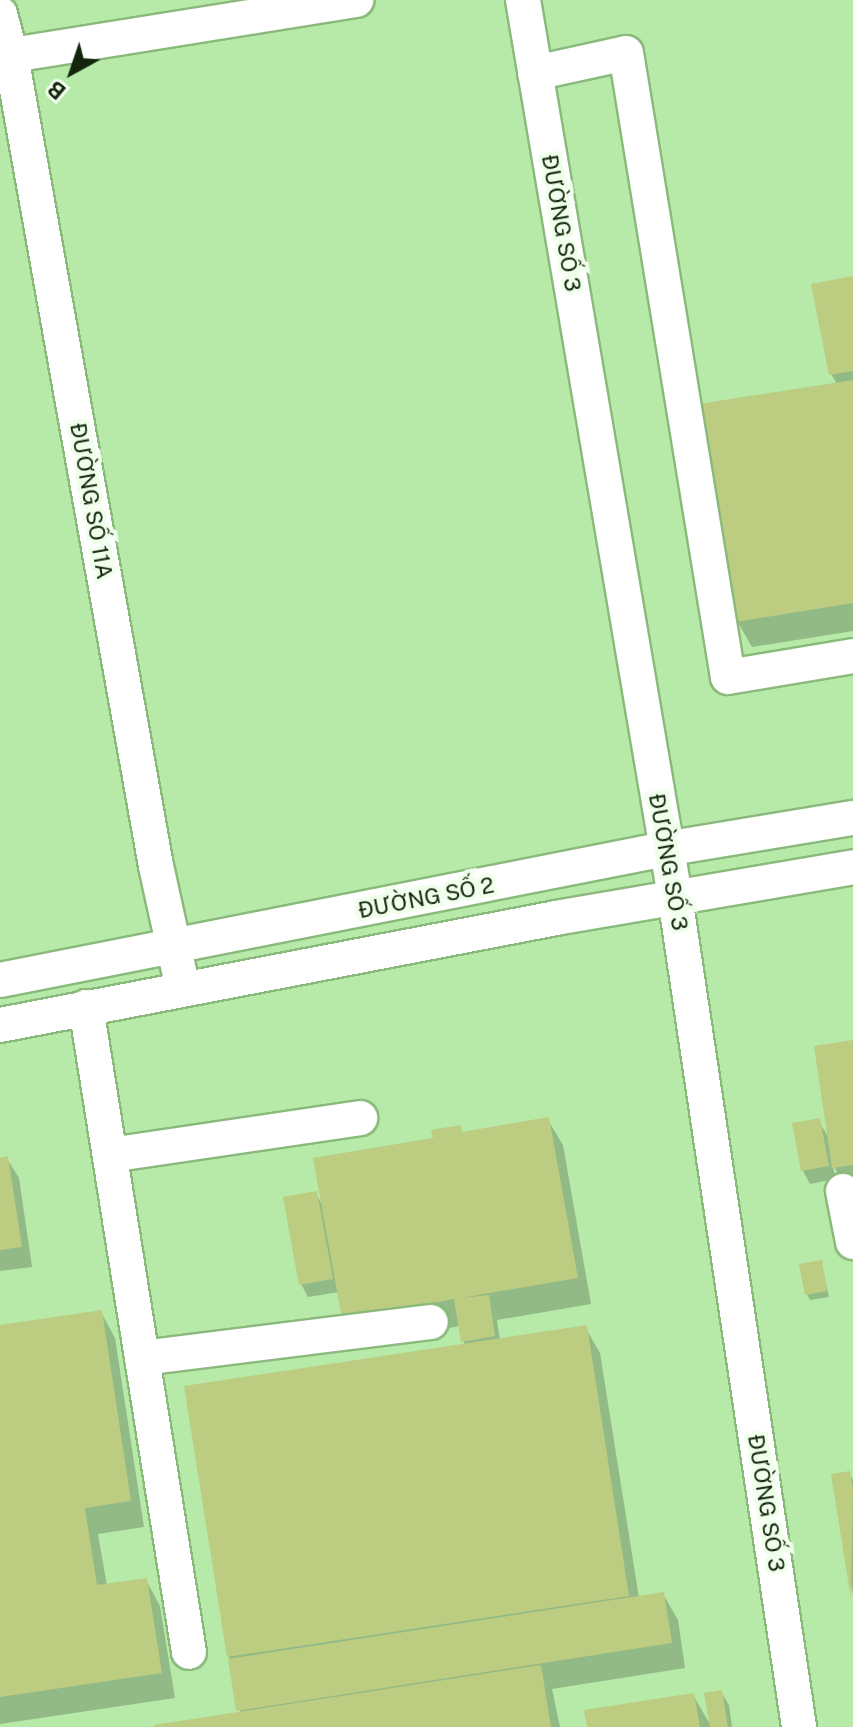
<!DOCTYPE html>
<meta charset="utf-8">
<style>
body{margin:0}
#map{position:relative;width:853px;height:1727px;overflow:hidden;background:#b7e9a8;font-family:"Public Sans",sans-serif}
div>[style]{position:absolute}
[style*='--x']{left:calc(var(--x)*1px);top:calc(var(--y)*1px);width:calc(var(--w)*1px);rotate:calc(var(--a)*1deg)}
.shadow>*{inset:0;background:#0003}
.building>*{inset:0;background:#bccc80}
.roads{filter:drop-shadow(2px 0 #89b97b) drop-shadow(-2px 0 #89b97b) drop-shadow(0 2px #89b97b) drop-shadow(0 -2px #89b97b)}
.minor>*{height:34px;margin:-17px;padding:0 17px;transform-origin:17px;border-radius:17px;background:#fff}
span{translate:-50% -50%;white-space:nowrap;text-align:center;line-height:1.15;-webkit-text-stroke:8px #f0ffeb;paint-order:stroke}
.street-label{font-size:22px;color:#13260d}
.north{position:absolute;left:32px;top:32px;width:80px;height:80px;-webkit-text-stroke:6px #f0ffeb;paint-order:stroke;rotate:220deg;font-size:22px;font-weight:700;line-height:32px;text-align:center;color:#13260d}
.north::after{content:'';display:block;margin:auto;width:28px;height:36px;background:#13260d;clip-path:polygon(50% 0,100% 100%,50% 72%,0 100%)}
</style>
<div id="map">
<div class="shadow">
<i style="clip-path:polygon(853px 278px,853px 631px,752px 647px,737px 621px,837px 384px,831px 374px)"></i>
<i style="clip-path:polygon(853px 1042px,853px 1186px,846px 1187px,833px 1165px,835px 1179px,810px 1184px,803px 1171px,818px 1120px,830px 1140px)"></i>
<i style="clip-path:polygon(548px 1120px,563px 1145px,591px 1304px,497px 1320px,500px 1340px,585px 1327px,600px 1353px,639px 1598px,663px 1594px,678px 1620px,685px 1668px,552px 1689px,560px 1727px,156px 1727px,241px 1714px,229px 1656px,465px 1346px,460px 1326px,358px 1344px,339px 1292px,308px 1297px,301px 1284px,316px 1194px,323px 1206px,460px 1127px,463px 1134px)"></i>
<i style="clip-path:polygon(7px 1159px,19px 1178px,32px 1267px,0 1271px,0 1160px)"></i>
<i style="clip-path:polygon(821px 1262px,829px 1297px,810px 1300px,807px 1294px)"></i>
<i style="clip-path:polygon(101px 1312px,115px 1338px,144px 1527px,98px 1534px,107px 1586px,146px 1580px,160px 1606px,175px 1698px,0 1724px,0 1327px)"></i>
<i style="clip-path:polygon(849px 1473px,853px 1480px,853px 1596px,833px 1476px)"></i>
<i style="clip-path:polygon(721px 1692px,729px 1705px,732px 1727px,589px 1727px,693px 1695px,711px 1726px)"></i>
</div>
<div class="building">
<i style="clip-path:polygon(853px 276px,853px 371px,829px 375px,811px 284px)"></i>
<i style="clip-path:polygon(853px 380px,853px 603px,735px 622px,699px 404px)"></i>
<i style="clip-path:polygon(853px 1040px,853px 1165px,832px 1168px,814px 1046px)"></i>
<i style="clip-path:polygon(549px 1117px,578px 1278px,461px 1298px,489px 1295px,495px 1336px,461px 1342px,454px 1299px,342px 1319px,313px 1158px,433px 1138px,431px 1130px,461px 1125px,462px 1132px)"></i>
<i style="clip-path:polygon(820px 1118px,829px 1166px,801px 1171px,792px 1123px)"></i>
<i style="clip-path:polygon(8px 1156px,22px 1247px,0 1250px,0 1158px)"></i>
<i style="clip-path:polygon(317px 1191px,333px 1279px,299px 1285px,283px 1197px)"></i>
<i style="clip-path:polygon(822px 1260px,827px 1291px,805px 1295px,799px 1264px)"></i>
<i style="clip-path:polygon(102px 1310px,131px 1501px,85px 1508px,97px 1585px,147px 1578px,162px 1673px,0 1697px,0 1325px)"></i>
<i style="clip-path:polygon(587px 1325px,629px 1596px,227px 1657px,184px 1386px)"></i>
<i style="clip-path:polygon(850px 1471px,853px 1488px,851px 1599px,831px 1474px)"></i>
<i style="clip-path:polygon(664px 1592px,672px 1643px,236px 1711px,228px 1659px)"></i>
<i style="clip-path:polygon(541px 1665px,551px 1727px,154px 1727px,154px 1725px)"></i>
<i style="clip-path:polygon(722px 1690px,728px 1727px,710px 1727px,704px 1693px)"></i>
<i style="clip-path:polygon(694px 1693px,700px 1727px,587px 1727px,584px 1710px)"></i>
</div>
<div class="roads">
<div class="minor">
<i style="--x:523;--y:0;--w:910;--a:80.38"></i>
<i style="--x:675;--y:897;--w:839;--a:81.5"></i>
<i style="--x:0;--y:14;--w:43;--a:75.3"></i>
<i style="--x:11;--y:56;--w:823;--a:79.85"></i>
<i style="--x:156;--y:866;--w:126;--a:77.6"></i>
<i style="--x:0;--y:57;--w:361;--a:-9.1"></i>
<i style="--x:535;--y:73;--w:93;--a:-12.4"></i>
<i style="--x:626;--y:53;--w:632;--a:80.72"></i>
<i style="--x:728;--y:677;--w:127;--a:-9.5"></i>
<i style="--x:0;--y:980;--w:678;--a:-11.14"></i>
<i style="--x:665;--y:849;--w:191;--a:-9.4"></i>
<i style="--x:86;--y:1007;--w:653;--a:80.93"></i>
<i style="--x:0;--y:1025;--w:566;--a:-10.89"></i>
<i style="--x:556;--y:918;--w:301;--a:-9.7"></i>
<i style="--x:110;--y:1155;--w:253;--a:-8.4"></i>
<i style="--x:843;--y:1191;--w:52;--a:78.9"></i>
<i style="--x:142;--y:1358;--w:291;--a:-7.1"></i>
</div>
</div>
<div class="street-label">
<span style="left:561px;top:223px;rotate:80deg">ĐƯỜNG SỐ 3</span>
<span style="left:91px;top:501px;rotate:80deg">ĐƯỜNG SỐ 11A</span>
<span style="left:668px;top:862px;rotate:80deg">ĐƯỜNG SỐ 3</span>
<span style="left:426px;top:898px;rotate:-11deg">ĐƯỜNG SỐ 2</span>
<span style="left:766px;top:1503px;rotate:81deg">ĐƯỜNG SỐ 3</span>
</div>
<div class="north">B</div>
</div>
